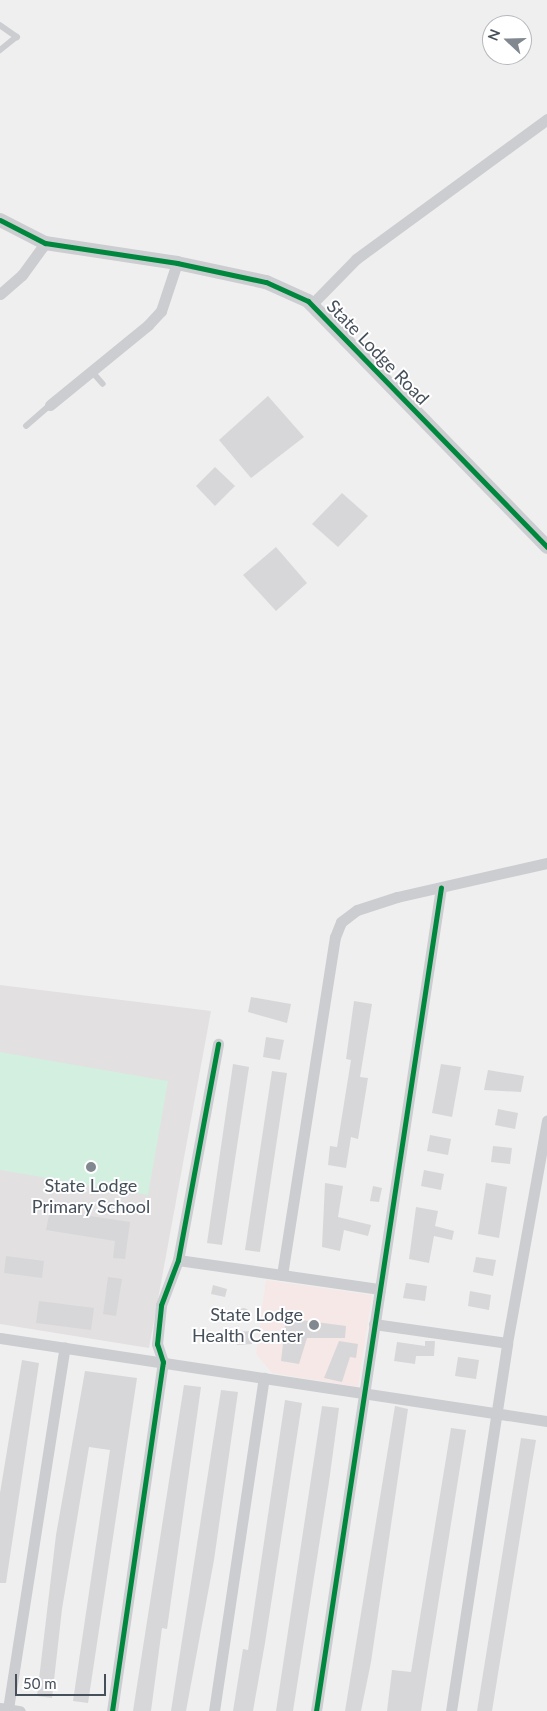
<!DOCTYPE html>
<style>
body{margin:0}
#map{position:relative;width:547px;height:1711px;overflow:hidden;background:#f0efef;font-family:Lato,sans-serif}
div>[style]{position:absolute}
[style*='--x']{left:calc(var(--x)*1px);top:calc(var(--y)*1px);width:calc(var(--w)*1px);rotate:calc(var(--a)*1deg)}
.education>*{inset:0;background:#e2e0e1}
.medical>*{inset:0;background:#f6e8e6}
.green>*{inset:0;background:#d3efe0}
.building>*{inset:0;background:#d7d7d9}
.round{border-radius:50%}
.service>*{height:5.5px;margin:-2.75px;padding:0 2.75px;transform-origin:2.75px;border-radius:2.75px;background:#cbcdd0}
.minor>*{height:11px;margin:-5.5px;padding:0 5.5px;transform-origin:5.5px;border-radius:5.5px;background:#cbcdd0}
.tertiary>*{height:14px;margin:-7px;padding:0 7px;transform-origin:7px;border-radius:7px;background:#cbcdd0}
.cycleway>*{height:5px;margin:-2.5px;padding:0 2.5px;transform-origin:2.5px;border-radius:2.5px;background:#00873e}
.dots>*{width:14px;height:14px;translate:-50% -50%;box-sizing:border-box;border:2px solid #fff;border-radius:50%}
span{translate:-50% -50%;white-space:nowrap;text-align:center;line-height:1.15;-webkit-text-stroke:4px #fff;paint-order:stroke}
.street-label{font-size:18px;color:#46505b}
.poi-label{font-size:18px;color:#46505b}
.right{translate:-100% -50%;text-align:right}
.north{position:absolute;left:482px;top:15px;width:50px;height:50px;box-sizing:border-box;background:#fff;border:1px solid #b5b9bd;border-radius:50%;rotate:291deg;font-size:14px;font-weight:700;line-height:20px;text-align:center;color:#46505b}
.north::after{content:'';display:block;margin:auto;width:18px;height:22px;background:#82888f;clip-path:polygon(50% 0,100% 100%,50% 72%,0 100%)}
.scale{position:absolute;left:15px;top:1674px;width:91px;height:22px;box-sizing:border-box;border:2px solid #46505b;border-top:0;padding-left:6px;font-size:15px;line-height:18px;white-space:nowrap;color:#46505b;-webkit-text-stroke:4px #fff;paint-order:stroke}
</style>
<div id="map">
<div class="education">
<i style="clip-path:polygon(0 985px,211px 1011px,149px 1348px,0 1324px)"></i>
</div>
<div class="medical">
<i style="clip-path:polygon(266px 1280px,372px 1295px,358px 1387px,272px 1373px,256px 1354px)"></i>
</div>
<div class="green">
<i style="clip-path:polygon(0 1052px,168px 1081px,148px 1195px,0 1170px)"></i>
</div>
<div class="building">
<i style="clip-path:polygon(268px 396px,304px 437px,251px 478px,219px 440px)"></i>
<i style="clip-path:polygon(215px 467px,235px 486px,215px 506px,196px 486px)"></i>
<i style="clip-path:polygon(342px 493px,368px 516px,338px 547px,312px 524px)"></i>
<i style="clip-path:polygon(276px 547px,307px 583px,276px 611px,243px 575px)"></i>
<i style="clip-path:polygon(251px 997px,291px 1004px,287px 1023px,248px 1012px)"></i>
<i style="clip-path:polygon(354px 1001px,372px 1004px,360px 1077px,368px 1078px,362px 1115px,358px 1139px,351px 1137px,346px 1168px,328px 1165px,330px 1146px,337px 1147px,351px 1060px,346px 1059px)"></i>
<i style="clip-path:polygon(266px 1037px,284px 1040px,280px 1060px,263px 1057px)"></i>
<i style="clip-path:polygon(233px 1064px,249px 1067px,222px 1245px,207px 1243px)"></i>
<i style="clip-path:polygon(441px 1064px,461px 1067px,452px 1117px,432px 1113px)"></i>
<i style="clip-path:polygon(488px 1070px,524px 1076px,521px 1092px,484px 1090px)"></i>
<i style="clip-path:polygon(272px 1071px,287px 1073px,260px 1252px,245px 1250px)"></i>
<i style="clip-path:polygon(498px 1109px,518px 1113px,515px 1129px,495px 1125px)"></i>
<i style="clip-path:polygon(430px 1135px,451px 1139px,448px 1155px,427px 1151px)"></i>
<i style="clip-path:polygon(493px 1146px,512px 1148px,510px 1164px,491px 1162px)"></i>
<i style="clip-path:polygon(424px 1170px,444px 1174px,441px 1190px,421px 1186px)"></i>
<i style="clip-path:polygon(325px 1183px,343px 1186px,338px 1217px,371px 1225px,368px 1236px,344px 1230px,340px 1251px,322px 1247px)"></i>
<i style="clip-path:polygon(486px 1183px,507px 1187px,499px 1238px,478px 1234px)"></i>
<i style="clip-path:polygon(373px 1186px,382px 1188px,379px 1202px,370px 1201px)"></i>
<i style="clip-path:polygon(416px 1207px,438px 1211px,435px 1226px,454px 1231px,452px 1240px,434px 1236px,429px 1263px,409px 1259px)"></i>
<i style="clip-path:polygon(50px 1210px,130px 1222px,125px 1259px,113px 1258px,115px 1241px,46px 1230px)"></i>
<i style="clip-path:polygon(6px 1256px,44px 1261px,42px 1278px,4px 1273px)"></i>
<i style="clip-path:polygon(476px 1257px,496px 1260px,493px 1276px,473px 1272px)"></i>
<i style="clip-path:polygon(108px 1277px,122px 1279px,116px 1316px,103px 1314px)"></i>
<i style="clip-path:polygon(406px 1283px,427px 1286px,425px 1301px,403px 1298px)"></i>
<i style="clip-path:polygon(213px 1285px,227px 1289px,225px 1297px,211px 1294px)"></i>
<i style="clip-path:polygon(470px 1291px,491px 1295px,489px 1310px,468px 1306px)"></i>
<i style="clip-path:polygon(39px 1301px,94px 1308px,91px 1330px,36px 1323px)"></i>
<i class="round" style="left:237.5px;top:1307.5px;width:11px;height:11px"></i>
<i style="clip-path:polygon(286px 1318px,346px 1326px,345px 1338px,307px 1338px,299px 1364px,281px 1361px)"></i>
<i style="clip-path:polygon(251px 1331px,252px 1344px,237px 1345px,236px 1332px)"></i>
<i style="clip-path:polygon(339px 1341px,358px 1344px,356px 1358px,350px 1357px,342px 1382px,324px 1378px)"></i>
<i style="clip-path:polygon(425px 1341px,435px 1341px,434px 1356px,416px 1356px,415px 1364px,394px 1361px,397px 1342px,425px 1346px)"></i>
<i style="clip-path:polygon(458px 1357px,479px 1360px,476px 1379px,455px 1376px)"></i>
<i style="clip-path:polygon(22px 1360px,39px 1363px,6px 1583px,0 1583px,0 1493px)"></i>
<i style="clip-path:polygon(85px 1371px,137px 1378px,88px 1703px,73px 1701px,110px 1450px,89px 1447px,62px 1609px,52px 1698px,37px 1696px,56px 1535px)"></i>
<i style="clip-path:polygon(184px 1385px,201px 1387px,167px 1629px,162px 1628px,151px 1711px,133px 1711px)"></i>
<i style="clip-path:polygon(221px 1390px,238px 1392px,214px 1560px,186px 1711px,171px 1711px)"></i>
<i style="clip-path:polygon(285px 1400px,302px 1403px,265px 1643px,253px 1711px,233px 1711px,243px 1649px,248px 1650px)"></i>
<i style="clip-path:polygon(322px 1406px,339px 1408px,329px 1482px,293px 1711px,276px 1711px)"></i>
<i style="clip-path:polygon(395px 1406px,408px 1409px,371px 1662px,361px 1711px,345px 1711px)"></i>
<i style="clip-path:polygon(451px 1428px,466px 1430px,421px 1711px,387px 1711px,392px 1670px,411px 1672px)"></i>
<i style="clip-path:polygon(521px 1438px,536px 1440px,530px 1475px,492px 1711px,477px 1711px)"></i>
</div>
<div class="service">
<i style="--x:0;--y:25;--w:21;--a:35"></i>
<i style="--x:17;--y:37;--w:22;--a:141"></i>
<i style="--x:91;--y:370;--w:18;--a:49"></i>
<i style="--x:26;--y:426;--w:32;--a:-41"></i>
</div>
<div class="minor">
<i style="--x:0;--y:294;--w:29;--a:-41"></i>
<i style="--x:22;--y:275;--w:39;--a:-54"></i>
<i style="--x:312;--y:304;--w:63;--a:-45.6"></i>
<i style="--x:356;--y:259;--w:237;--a:-36.2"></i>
<i style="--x:50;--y:405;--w:127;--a:-39.2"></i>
<i style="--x:148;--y:325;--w:19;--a:-47"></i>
<i style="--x:161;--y:311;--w:51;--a:-71.6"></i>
<i style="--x:178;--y:1260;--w:204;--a:8.2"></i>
<i style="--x:282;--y:1275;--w:342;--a:-81.1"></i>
<i style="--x:335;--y:937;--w:16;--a:-68"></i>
<i style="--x:341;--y:922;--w:20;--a:-37"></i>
<i style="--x:357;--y:910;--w:42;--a:-18"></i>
<i style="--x:397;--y:897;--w:154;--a:-12.8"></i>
<i style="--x:374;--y:1324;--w:134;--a:8.1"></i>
<i style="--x:0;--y:1338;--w:553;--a:8.63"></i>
<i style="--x:0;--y:1708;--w:20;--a:9"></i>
<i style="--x:8;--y:1709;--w:366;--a:-81.1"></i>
<i style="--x:112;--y:1711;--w:353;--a:-81.7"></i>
<i style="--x:163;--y:1362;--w:19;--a:-108"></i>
<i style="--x:157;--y:1344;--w:39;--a:-84"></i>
<i style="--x:161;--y:1305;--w:48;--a:-69.3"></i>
<i style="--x:178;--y:1260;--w:220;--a:-79.5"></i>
<i style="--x:214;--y:1711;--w:337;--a:-81.5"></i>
<i style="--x:316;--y:1711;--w:833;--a:-81.37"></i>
<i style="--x:451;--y:1711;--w:372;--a:-81.3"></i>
<i style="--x:507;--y:1343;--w:226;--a:-79.8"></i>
</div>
<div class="tertiary">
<i style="--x:0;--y:220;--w:51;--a:27.1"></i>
<i style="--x:45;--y:243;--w:134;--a:8.6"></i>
<i style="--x:177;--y:263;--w:91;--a:12.1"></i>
<i style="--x:266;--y:282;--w:46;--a:24.3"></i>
<i style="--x:308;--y:301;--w:343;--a:45.8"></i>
</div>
<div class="cycleway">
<i style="--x:0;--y:220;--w:51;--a:27.1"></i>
<i style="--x:45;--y:243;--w:134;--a:8.6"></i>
<i style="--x:177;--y:263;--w:91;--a:12.1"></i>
<i style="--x:266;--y:282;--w:46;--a:24.3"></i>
<i style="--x:308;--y:301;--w:343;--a:45.8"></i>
<i style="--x:112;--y:1711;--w:353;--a:-81.7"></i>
<i style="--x:163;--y:1362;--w:19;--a:-108"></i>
<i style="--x:157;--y:1344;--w:39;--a:-84"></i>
<i style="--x:161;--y:1305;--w:48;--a:-69.3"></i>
<i style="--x:178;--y:1260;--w:220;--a:-79.5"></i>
<i style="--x:316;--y:1711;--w:833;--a:-81.37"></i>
</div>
<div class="dots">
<i style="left:91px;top:1167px;background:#82888f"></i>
<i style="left:314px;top:1325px;background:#82888f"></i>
</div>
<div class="street-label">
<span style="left:378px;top:352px;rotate:46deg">State Lodge Road</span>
</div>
<div class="poi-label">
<span style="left:91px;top:1196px">State Lodge<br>Primary School</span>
<span class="right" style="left:303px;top:1325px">State Lodge<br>Health Center</span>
</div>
<div class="north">N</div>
<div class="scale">50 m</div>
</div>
